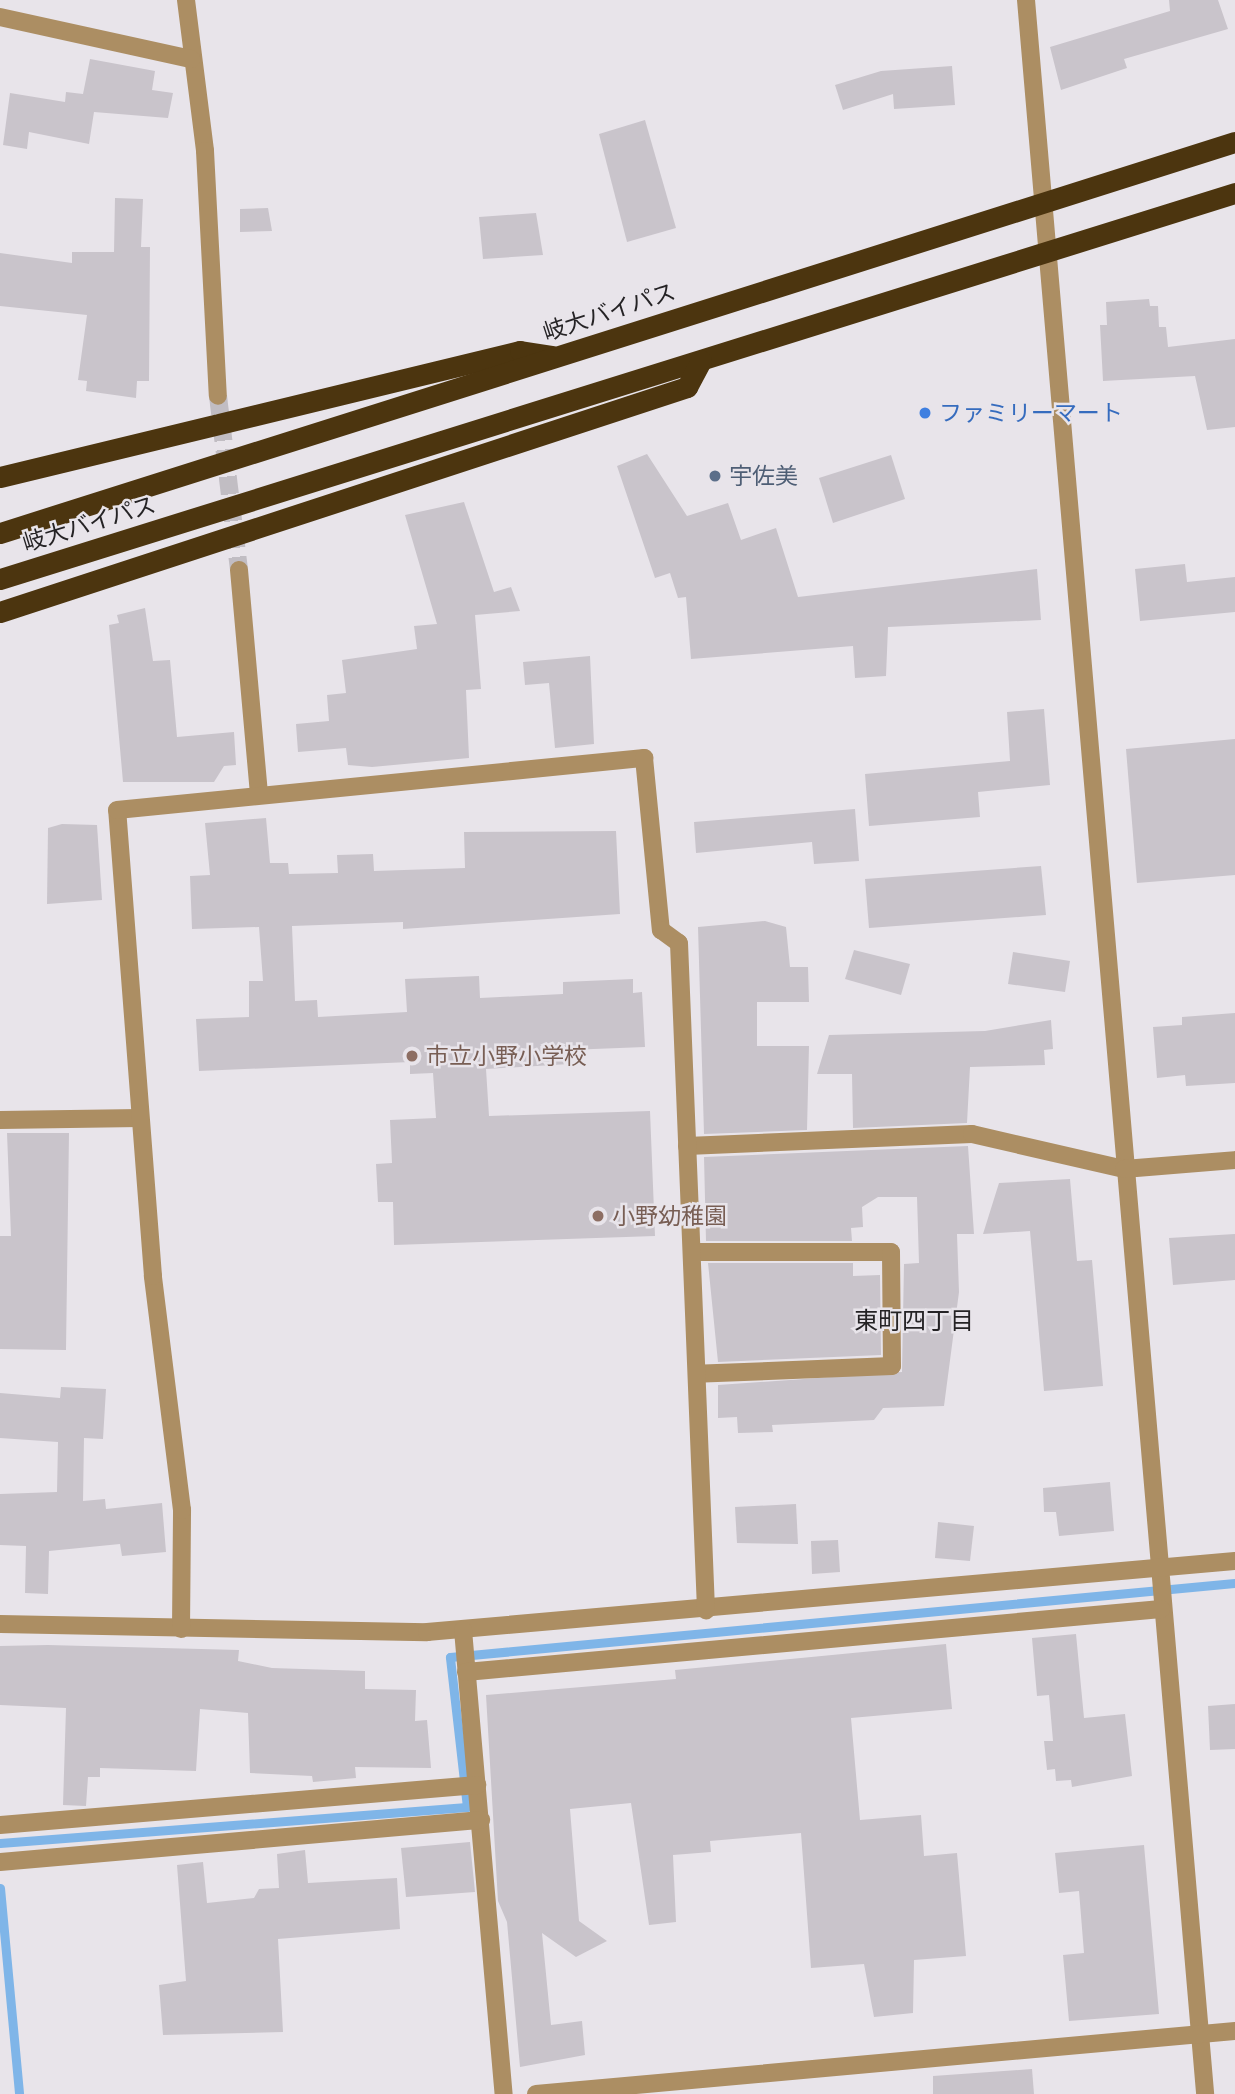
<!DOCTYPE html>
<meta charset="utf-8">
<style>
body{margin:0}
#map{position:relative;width:1235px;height:2094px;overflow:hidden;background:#e8e4ea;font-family:"DejaVu Sans","Noto Sans JP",sans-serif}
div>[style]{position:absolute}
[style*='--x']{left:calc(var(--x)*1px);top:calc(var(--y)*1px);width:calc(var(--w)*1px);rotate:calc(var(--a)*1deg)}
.stream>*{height:9px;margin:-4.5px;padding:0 4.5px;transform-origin:4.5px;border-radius:4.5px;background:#7fb5e8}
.building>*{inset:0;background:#c9c4cb}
.minor-tunnel>*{height:18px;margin-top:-9px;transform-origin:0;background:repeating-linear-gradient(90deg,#c1bdc3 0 18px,transparent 0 27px)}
.minor>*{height:18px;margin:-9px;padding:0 9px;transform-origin:9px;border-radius:9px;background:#ac8e63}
.highway>*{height:21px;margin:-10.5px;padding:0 10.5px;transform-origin:10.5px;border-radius:10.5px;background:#4c350f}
.dots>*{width:19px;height:19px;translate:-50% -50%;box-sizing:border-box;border:4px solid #e8e4ea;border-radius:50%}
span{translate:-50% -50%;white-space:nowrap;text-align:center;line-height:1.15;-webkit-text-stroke:5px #e8e4ea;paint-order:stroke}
.street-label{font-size:23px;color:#252325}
.shop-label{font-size:23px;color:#366cbe}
.left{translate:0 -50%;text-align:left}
.service-label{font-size:23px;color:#4e5e75}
.education-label{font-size:23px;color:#785e54}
.neighbourhood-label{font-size:24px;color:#252325}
</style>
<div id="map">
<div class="stream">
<i style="--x:0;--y:1843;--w:468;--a:-4.4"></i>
<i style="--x:467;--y:1807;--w:151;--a:-96.5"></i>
<i style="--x:450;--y:1657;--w:788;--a:-5.39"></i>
<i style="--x:0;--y:1888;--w:207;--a:84.7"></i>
</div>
<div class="building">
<i style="clip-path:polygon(1169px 0,1218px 0,1228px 29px,1124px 59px,1127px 68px,1061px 90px,1050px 47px,1170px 11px)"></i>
<i style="clip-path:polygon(90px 59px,155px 71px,152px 90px,173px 93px,168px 118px,94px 112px,89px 144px,29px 132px,27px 149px,3px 145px,10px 93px,65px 102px,66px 92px,83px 94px)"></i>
<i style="clip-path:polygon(952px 66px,955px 105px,894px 109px,893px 94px,843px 110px,835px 85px,881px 71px)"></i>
<i style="clip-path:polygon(645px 120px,676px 228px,627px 242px,599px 134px)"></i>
<i style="clip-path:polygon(115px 198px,143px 199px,141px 247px,150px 247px,149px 381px,137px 381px,136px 398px,86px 391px,87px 381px,78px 380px,87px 315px,0 306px,0 253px,72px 263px,72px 252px,114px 252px)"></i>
<i style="clip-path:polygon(268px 208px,272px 231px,240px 232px,240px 209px)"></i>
<i style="clip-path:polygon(536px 213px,543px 255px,483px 259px,479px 217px)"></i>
<i style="clip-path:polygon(1149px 299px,1150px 306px,1158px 306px,1159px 327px,1166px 327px,1168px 347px,1235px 339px,1235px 427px,1207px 430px,1195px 376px,1103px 381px,1100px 325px,1107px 325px,1106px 302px)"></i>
<i style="clip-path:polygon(647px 454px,687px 516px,728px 503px,741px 540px,776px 528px,798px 597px,1037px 569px,1041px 620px,888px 627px,886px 676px,855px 678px,853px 646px,691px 659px,686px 597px,678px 598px,670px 573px,655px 578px,617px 466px)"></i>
<i style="clip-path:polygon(891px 455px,905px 499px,833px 523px,819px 478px)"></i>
<i style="clip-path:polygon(464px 502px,494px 592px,511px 587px,520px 611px,475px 615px,481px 689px,466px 690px,469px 758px,372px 767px,348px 765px,346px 748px,298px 752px,296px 724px,329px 721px,327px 695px,346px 693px,342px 660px,417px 649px,414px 626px,437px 624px,405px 515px)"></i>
<i style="clip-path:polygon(1185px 564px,1187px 582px,1235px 577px,1235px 612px,1140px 621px,1135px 569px)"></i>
<i style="clip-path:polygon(145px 608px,153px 661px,170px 660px,177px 737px,234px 732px,236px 765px,224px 766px,214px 782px,123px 782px,109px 625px,119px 623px,117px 615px)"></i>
<i style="clip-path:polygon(590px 656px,594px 744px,555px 748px,549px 683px,525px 685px,523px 662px)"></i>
<i style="clip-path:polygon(1044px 709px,1050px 785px,978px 792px,980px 817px,869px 826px,865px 774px,1010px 761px,1007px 712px)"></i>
<i style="clip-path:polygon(1235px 739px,1235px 875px,1137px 883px,1126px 749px)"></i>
<i style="clip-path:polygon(855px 809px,859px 861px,814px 864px,812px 842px,696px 853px,694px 822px)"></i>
<i style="clip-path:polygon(266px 818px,270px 863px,288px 863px,289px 874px,338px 873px,337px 855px,373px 854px,374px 871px,465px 868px,464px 832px,616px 831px,620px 914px,403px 929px,403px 922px,292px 926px,295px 1001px,317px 1000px,318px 1017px,407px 1012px,405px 979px,479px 976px,480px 998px,563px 994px,563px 982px,633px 979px,633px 993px,642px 992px,645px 1047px,568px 1050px,569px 1064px,486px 1069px,489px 1116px,650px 1111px,655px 1236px,394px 1245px,393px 1202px,378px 1202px,376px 1164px,392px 1163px,390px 1120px,436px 1118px,433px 1073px,410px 1074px,410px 1062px,199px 1071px,196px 1019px,249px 1017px,249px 981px,263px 981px,259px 927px,192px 929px,190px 876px,210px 875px,205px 823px)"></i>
<i style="clip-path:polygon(62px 824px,97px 825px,102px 900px,47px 904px,48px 828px)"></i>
<i style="clip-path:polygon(1041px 866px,1046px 915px,869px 928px,865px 879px)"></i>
<i style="clip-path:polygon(765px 921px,786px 927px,790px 967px,808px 967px,809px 1002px,757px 1002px,757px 1046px,809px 1046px,807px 1130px,704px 1134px,698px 927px)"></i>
<i style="clip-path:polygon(854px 950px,910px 964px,901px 995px,845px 979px)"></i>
<i style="clip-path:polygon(1013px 952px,1070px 961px,1065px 992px,1008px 984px)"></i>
<i style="clip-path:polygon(1235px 1013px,1235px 1083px,1186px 1086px,1185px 1075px,1157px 1078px,1153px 1027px,1182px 1025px,1182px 1017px)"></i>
<i style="clip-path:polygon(1051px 1020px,1053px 1049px,1044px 1050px,1045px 1065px,970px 1067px,967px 1123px,853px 1128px,852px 1074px,817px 1074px,829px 1035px,985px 1031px)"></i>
<i style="clip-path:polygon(7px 1133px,69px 1133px,66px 1350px,0 1349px,0 1236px,11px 1236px)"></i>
<i style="clip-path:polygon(968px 1146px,974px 1234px,957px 1234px,959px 1292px,944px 1406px,883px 1408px,874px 1420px,772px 1425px,773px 1432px,738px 1433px,737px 1417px,718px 1418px,718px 1385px,902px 1372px,904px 1264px,919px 1263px,917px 1197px,878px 1197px,862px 1207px,863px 1227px,851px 1228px,852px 1241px,706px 1241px,704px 1157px)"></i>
<i style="clip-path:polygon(1070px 1179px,1077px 1261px,1092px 1260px,1103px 1386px,1044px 1391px,1030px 1231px,983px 1234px,999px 1183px)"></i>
<i style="clip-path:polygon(1235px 1234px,1235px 1280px,1173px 1285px,1169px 1238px)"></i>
<i style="clip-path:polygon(708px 1263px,853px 1263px,853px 1276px,880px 1275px,881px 1355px,718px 1362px)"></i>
<i style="clip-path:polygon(61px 1387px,106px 1389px,103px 1439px,84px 1438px,83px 1501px,105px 1499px,106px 1509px,162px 1503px,166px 1552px,122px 1556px,120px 1544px,49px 1551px,48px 1594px,25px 1593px,26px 1546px,0 1545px,0 1494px,57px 1492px,58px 1442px,0 1438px,0 1393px,60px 1398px)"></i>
<i style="clip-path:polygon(1110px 1482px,1114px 1531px,1059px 1536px,1056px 1512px,1044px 1512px,1043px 1488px)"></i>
<i style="clip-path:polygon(796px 1504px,798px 1544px,737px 1543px,735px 1507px)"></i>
<i style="clip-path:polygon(938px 1522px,974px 1526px,970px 1561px,935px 1558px)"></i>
<i style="clip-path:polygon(838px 1540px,840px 1572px,812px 1574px,811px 1541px)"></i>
<i style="clip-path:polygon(1076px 1634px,1084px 1718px,1125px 1714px,1132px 1776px,1072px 1787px,1071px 1780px,1056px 1781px,1055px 1769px,1047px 1770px,1044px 1741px,1053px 1741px,1049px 1695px,1037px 1696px,1032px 1638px)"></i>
<i style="clip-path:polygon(946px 1644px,952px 1709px,851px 1718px,860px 1820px,921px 1815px,924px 1856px,957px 1853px,966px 1956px,914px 1960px,913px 2013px,874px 2017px,864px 1964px,811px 1968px,801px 1833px,710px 1841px,711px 1852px,673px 1855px,676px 1922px,649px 1925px,631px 1803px,570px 1809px,579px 1921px,607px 1941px,576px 1957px,542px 1933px,551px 2025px,582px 2021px,585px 2055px,520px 2067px,507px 1922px,498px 1901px,486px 1695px,676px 1679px,675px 1670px)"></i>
<i style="clip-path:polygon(48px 1645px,239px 1650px,238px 1661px,272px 1668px,365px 1671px,365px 1689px,416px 1690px,415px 1721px,427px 1720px,431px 1768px,355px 1767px,356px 1778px,313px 1782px,312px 1776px,250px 1773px,248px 1713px,200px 1709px,196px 1771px,100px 1768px,100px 1777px,88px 1777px,86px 1806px,63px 1805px,66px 1708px,0 1705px,0 1646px)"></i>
<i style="clip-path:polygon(1235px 1704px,1235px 1749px,1210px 1750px,1208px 1706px)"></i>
<i style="clip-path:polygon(470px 1842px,475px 1892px,406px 1897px,401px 1848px)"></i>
<i style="clip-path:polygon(1144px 1845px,1159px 2014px,1069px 2021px,1063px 1955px,1084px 1953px,1079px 1891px,1059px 1893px,1055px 1853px)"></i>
<i style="clip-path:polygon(305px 1850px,308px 1883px,397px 1878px,400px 1929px,278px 1939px,283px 2032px,163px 2035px,159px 1985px,186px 1981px,177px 1865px,203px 1862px,207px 1903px,254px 1898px,259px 1889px,279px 1888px,277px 1854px)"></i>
<i style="clip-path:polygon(1032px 2069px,1034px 2094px,933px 2094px,933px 2076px)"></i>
</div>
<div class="minor-tunnel">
<i style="--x:218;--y:396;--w:175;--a:83.1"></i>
</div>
<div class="minor">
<i style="--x:186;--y:0;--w:152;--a:82.8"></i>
<i style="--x:205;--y:151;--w:245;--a:87"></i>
<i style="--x:1026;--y:0;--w:2102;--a:85.11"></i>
<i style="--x:0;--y:17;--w:196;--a:12.4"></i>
<i style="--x:239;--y:570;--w:225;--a:84.9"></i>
<i style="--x:0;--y:1120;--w:140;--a:-0.8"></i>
<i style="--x:687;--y:1146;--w:285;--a:-2.4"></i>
<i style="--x:972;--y:1134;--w:156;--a:13"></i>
<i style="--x:1124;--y:1169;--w:111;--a:-4.6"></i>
<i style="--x:692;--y:1252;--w:199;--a:0"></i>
<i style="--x:891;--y:1252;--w:114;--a:89.5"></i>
<i style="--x:892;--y:1366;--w:195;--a:177.7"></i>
<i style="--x:0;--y:1624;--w:427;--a:1.1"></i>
<i style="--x:427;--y:1632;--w:811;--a:-5.02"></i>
<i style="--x:181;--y:1629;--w:119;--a:-89.5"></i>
<i style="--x:182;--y:1510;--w:236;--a:-97.1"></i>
<i style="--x:153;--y:1276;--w:467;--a:-94.4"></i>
<i style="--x:117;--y:810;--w:530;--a:-5.64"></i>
<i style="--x:644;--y:758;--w:173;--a:84.4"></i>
<i style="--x:661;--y:930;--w:22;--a:36"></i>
<i style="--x:679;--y:943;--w:668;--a:87.68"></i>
<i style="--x:463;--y:1630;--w:466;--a:85"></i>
<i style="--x:466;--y:1672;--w:698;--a:-5.18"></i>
<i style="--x:0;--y:1825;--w:479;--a:-4.8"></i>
<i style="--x:0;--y:1862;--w:483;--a:-5"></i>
<i style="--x:536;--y:2094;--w:702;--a:-5.15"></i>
</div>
<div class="highway">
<i style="--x:0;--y:477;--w:535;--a:-13.62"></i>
<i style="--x:520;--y:351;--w:33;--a:9"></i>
<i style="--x:0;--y:533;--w:1295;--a:-17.57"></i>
<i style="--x:0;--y:579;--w:1294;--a:-17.36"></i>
<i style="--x:0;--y:612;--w:723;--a:-18.13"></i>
<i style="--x:687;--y:387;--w:30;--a:-62"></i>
</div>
<div class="dots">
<i style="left:925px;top:413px;background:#3f7fe0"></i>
<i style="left:715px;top:476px;background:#5c6f8a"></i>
<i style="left:412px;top:1056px;background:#8d6e63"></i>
<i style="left:598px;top:1216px;background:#8d6e63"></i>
</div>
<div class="street-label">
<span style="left:609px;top:312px;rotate:-18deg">岐大バイパス</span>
<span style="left:89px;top:524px;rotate:-17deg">岐大バイパス</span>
</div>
<div class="shop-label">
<span class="left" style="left:939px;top:413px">ファミリーマート</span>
</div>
<div class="service-label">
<span class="left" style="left:729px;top:476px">宇佐美</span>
</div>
<div class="education-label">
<span class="left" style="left:426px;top:1056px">市立小野小学校</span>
<span class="left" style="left:612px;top:1216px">小野幼稚園</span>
</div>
<div class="neighbourhood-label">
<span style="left:914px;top:1322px">東町四丁目</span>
</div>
</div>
